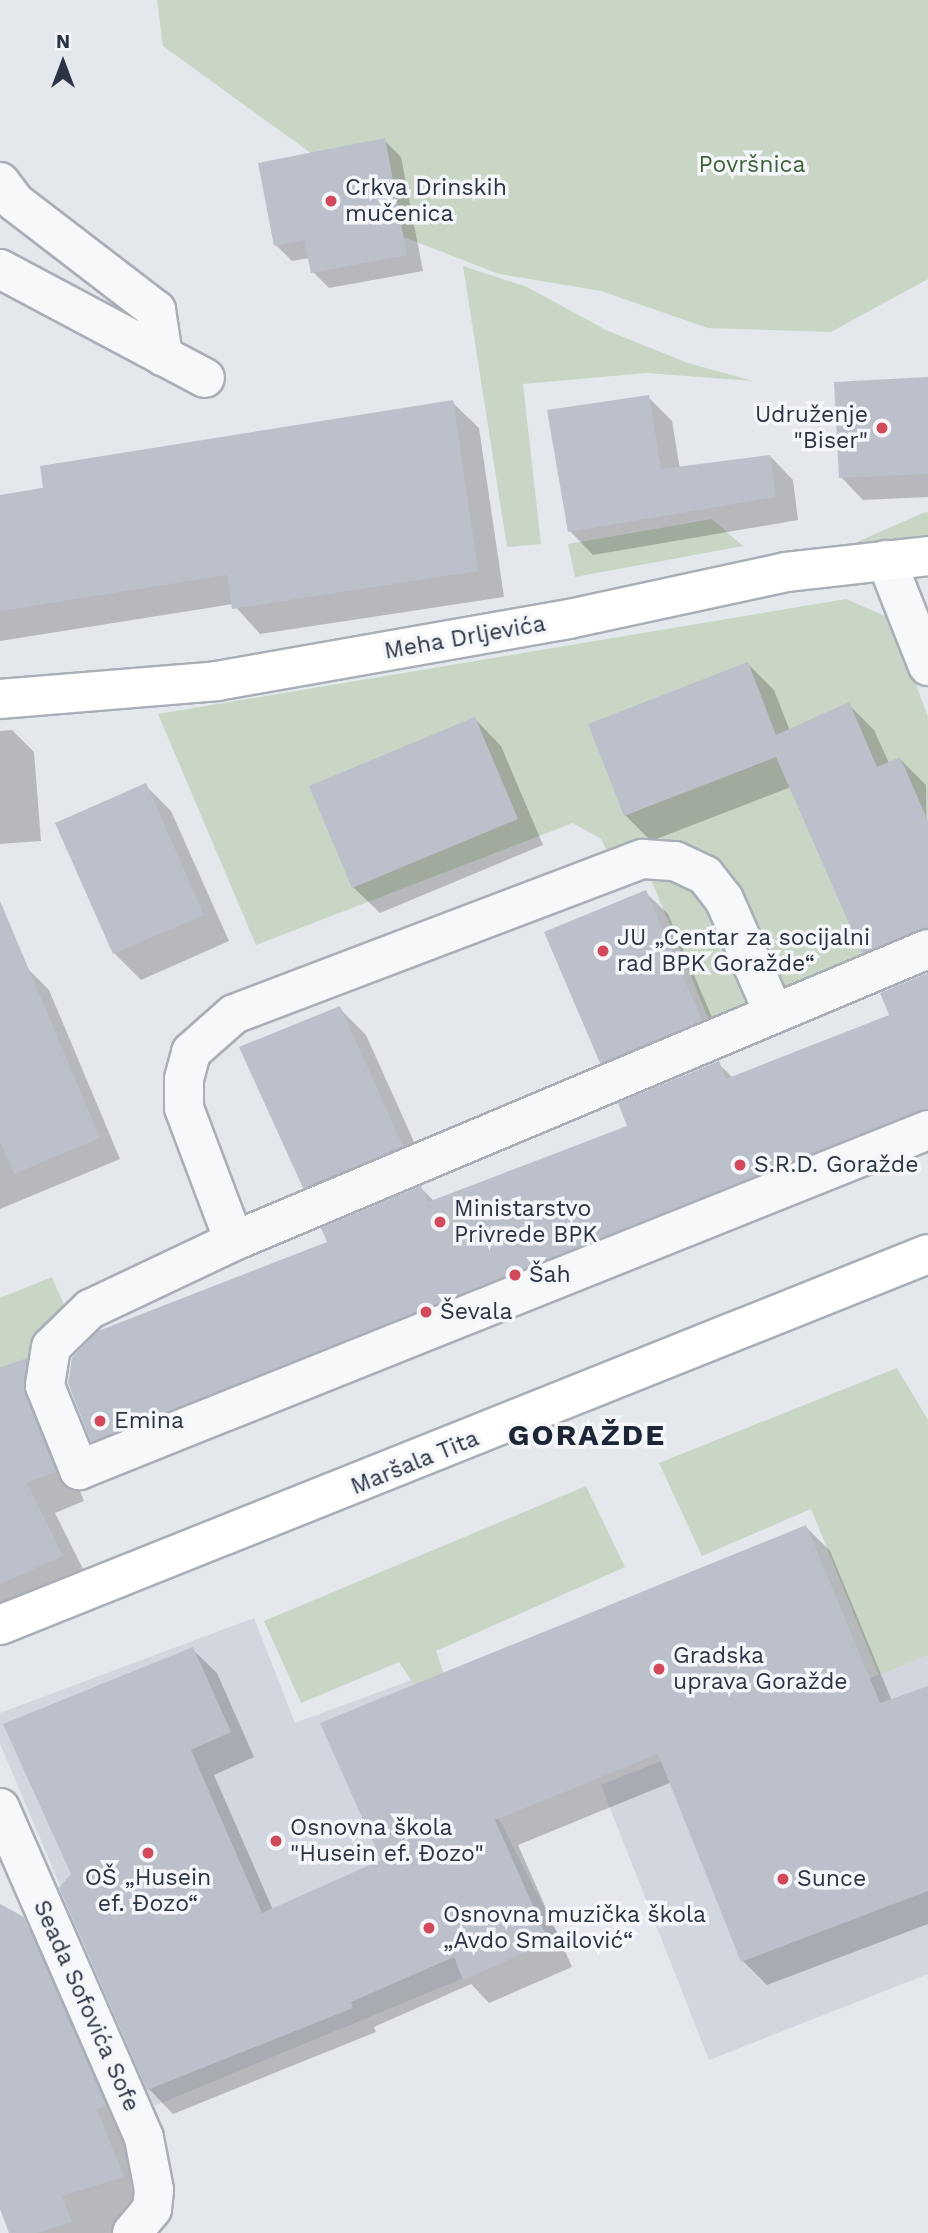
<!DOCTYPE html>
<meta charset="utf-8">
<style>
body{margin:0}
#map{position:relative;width:928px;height:2233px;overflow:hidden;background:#e4e7ec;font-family:"Work Sans",sans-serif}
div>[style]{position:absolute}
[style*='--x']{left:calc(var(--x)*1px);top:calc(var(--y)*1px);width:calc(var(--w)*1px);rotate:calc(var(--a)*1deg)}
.built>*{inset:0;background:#d2d6de}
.green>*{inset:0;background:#c9d6c5}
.shadow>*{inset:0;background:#0003}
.building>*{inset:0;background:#bbc0ca}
.roads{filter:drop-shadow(2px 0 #a9aeb7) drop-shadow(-2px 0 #a9aeb7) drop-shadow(0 2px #a9aeb7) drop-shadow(0 -2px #a9aeb7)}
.minor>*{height:38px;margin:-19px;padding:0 19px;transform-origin:19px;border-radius:19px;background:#f7f8fa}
.major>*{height:38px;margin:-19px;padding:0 19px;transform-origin:19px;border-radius:19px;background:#fff}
.dots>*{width:19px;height:19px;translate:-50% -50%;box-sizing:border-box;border:4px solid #f4f6f9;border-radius:50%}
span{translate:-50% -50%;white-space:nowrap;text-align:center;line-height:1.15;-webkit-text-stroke:7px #f4f6f9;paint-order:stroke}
.park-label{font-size:23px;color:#3f6138}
.poi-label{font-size:23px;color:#2b3445}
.left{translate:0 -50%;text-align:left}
.right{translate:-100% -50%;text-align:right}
.street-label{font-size:23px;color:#2b3445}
.district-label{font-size:30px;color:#1d2536;font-weight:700;letter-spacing:2px}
.north{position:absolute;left:28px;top:28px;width:70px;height:70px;-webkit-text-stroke:5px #f4f6f9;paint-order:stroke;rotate:0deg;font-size:19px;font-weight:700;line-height:28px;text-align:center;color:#2b3445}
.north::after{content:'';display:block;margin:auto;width:24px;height:32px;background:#2b3445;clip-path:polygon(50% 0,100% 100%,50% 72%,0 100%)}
</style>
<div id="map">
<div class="built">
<i style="clip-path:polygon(254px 1618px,295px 1723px,425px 1675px,560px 1938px,154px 2106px,0 1744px,0 1713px)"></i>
<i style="clip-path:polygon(928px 1655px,928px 1974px,709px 2060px,601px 1785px)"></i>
</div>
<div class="green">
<i style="clip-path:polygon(157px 0,928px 0,928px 279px,831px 332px,708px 328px,601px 291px,499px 274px,383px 229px,330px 167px,163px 46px)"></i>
<i style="clip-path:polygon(463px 266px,527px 287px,608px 331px,688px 363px,753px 381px,646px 373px,523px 384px,541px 544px,507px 547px)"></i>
<i style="clip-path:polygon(928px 512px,928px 549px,809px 563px,923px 513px)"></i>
<i style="clip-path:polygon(712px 519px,743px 546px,575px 577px,568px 544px)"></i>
<i style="clip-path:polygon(846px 599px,892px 619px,928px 717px,928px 938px,782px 998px,739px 893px,612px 861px,601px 839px,573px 823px,256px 945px,158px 714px)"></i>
<i style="clip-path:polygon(648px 872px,694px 881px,761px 1005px,711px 1025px)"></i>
<i style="clip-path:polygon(52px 1277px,70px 1319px,45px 1373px,0 1388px,0 1298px)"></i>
<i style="clip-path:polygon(897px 1368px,928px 1420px,928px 1655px,879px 1675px,811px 1509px,702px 1556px,659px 1463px)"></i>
<i style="clip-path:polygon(586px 1486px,625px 1567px,436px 1651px,444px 1674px,415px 1686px,399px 1662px,301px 1703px,264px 1621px)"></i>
</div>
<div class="shadow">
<i style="clip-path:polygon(384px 140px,401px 157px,423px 271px,329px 288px,313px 272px,310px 258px,292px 261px,276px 245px)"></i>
<i style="clip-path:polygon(928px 379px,928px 497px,863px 500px,841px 477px)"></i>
<i style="clip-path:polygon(648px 397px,672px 421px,680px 469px,770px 456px,793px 480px,798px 520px,593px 555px,570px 531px)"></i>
<i style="clip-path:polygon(452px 402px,479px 428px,504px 597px,260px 634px,233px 604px,0 641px,0 497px)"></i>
<i style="clip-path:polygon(748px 664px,774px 690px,790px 731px,848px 704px,874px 730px,889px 763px,900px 759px,926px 785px,928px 963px,889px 978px,863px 952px,791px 787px,651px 841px,625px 815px)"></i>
<i style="clip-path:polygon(475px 719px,501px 746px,543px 845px,380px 913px,353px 887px)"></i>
<i style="clip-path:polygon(12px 730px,34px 752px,41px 841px,0 844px,0 731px)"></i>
<i style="clip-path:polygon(145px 785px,171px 811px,229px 941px,141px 980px,114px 953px)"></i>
<i style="clip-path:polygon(645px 892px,668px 914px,723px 1043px,624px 1084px,602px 1062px)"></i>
<i style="clip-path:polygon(28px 969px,49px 990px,120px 1159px,0 1209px,0 980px)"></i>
<i style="clip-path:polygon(928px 973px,928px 1142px,119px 1467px,93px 1441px,330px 1243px,421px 1188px,434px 1201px,629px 1127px,718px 1063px,733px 1078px,892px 1016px,882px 994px)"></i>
<i style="clip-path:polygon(339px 1008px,366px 1035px,428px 1173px,331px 1213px,304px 1187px)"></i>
<i style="clip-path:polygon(27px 1360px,56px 1389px,53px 1424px,84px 1501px,55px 1513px,91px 1585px,0 1625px,0 1368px)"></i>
<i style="clip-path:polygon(806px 1527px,830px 1551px,892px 1701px,928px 1688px,928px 1924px,767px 1985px,743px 1961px,672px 1782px,518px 1845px,572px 1967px,489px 2003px,471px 1984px,374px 2027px,376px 2032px,173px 2114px,149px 2089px,73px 1874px,192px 1649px,217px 1673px,254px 1757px,214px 1775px,273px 1910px,383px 1861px)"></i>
<i style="clip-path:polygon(0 1906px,49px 1944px,130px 2132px,122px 2136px,148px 2203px,121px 2211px,127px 2233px,11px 2233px,0 2204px)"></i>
</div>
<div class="building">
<i style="clip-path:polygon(385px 138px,407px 255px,311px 273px,304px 240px,274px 246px,258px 163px)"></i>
<i style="clip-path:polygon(928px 377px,928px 474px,839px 478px,834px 382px)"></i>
<i style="clip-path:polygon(649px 395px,661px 469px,770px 455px,776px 497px,568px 532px,547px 410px)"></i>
<i style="clip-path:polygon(453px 400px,478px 571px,232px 609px,227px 575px,0 611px,0 495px,43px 488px,40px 466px)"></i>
<i style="clip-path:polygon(748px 662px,776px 735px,849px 702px,877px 767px,900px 757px,928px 821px,928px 928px,862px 953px,776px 757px,624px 816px,588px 724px)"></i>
<i style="clip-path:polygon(475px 717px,518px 819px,352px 888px,309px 786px)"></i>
<i style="clip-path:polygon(146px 783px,204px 915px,113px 954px,55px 823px)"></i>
<i style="clip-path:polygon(646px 890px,702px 1021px,600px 1063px,544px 932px)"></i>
<i style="clip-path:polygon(0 901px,100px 1138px,14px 1174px,0 1141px)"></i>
<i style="clip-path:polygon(928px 973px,928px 1109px,91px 1442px,68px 1383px,72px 1358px,98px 1331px,327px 1242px,321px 1228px,421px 1186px,428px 1202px,627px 1126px,618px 1103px,719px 1061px,726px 1079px,889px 1015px,880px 993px)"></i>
<i style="clip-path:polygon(340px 1006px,403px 1146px,303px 1188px,239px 1047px)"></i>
<i style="clip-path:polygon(27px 1358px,25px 1394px,56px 1472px,27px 1483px,63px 1556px,0 1584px,0 1368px)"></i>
<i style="clip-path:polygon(806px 1525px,880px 1703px,928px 1686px,928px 1891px,741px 1962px,658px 1754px,495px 1820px,549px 1942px,463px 1980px,454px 1957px,351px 2002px,353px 2008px,147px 2090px,59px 1888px,71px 1874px,3px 1724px,193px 1647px,231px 1732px,191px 1750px,262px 1913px,381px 1860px,320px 1723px)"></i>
<i style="clip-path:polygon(0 1904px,24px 1917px,106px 2106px,97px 2110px,124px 2177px,62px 2196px,72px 2222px,37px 2233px,9px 2233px,0 2209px)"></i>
</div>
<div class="roads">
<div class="minor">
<i style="--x:0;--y:182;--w:25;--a:53"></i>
<i style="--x:15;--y:202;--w:178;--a:37.5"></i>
<i style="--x:156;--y:310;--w:47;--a:81.3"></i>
<i style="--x:0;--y:269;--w:232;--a:28"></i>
<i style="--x:886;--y:560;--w:114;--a:68.4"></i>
<i style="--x:928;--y:949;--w:753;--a:157.18"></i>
<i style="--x:234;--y:1241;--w:159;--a:154.7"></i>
<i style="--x:90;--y:1309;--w:54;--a:135.7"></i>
<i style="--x:51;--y:1347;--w:39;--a:99"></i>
<i style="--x:45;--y:1386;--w:91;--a:68"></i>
<i style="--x:79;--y:1470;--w:915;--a:-21.82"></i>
<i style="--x:234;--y:1241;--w:142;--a:-110.6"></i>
<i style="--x:184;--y:1108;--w:29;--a:-90"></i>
<i style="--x:184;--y:1079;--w:28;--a:-75"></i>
<i style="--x:191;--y:1052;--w:57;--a:-41.5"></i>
<i style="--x:234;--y:1014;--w:437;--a:-20.8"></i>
<i style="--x:643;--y:859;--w:32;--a:4"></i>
<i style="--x:675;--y:861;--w:33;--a:25"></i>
<i style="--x:705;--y:875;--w:31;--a:52"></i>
<i style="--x:724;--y:899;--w:125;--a:66.5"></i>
<i style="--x:0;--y:1808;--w:360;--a:66.4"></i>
<i style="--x:144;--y:2138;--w:53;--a:79.1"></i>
<i style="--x:154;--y:2190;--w:19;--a:96"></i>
<i style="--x:152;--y:2209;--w:31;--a:130"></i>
</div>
<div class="major">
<i style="--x:0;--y:699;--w:218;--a:-4.7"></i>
<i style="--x:217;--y:681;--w:357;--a:-10"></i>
<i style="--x:569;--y:619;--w:222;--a:-12.2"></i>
<i style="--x:786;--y:572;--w:143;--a:-6.4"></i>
<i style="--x:0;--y:1625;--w:999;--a:-21.79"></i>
</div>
</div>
<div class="dots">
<i style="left:331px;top:201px;background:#d1495b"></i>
<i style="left:882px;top:428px;background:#d1495b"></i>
<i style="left:603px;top:951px;background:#d1495b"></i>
<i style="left:740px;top:1165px;background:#d1495b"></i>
<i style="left:440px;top:1222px;background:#d1495b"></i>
<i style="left:515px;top:1275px;background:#d1495b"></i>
<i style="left:426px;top:1312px;background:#d1495b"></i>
<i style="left:100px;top:1421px;background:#d1495b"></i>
<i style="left:659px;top:1669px;background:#d1495b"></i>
<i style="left:276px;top:1841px;background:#d1495b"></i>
<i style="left:148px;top:1853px;background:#d1495b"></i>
<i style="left:783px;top:1879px;background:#d1495b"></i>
<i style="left:429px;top:1928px;background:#d1495b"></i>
</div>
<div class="park-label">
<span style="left:752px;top:165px">Površnica</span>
</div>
<div class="poi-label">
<span class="left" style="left:345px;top:201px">Crkva Drinskih<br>mučenica</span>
<span class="right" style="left:868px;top:428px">Udruženje<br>"Biser"</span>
<span class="left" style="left:617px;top:951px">JU „Centar za socijalni<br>rad BPK Goražde“</span>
<span class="left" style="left:754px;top:1165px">S.R.D. Goražde</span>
<span class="left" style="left:454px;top:1222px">Ministarstvo<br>Privrede BPK</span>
<span class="left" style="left:529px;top:1275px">Šah</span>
<span class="left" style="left:440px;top:1312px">Ševala</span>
<span class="left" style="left:114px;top:1421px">Emina</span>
<span class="left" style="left:673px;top:1669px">Gradska<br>uprava Goražde</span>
<span class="left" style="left:290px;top:1841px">Osnovna škola<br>"Husein ef. Đozo"</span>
<span style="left:148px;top:1891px">OŠ „Husein<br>ef. Đozo“</span>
<span class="left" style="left:797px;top:1879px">Sunce</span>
<span class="left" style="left:443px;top:1928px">Osnovna muzička škola<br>„Avdo Smailović“</span>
</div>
<div class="street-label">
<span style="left:465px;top:638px;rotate:-10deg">Meha Drljevića</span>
<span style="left:415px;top:1463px;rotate:-22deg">Maršala Tita</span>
<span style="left:86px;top:2006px;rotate:66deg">Seada Sofovića Sofe</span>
</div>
<div class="district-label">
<span style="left:587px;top:1435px">GORAŽDE</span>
</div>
<div class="north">N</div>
</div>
